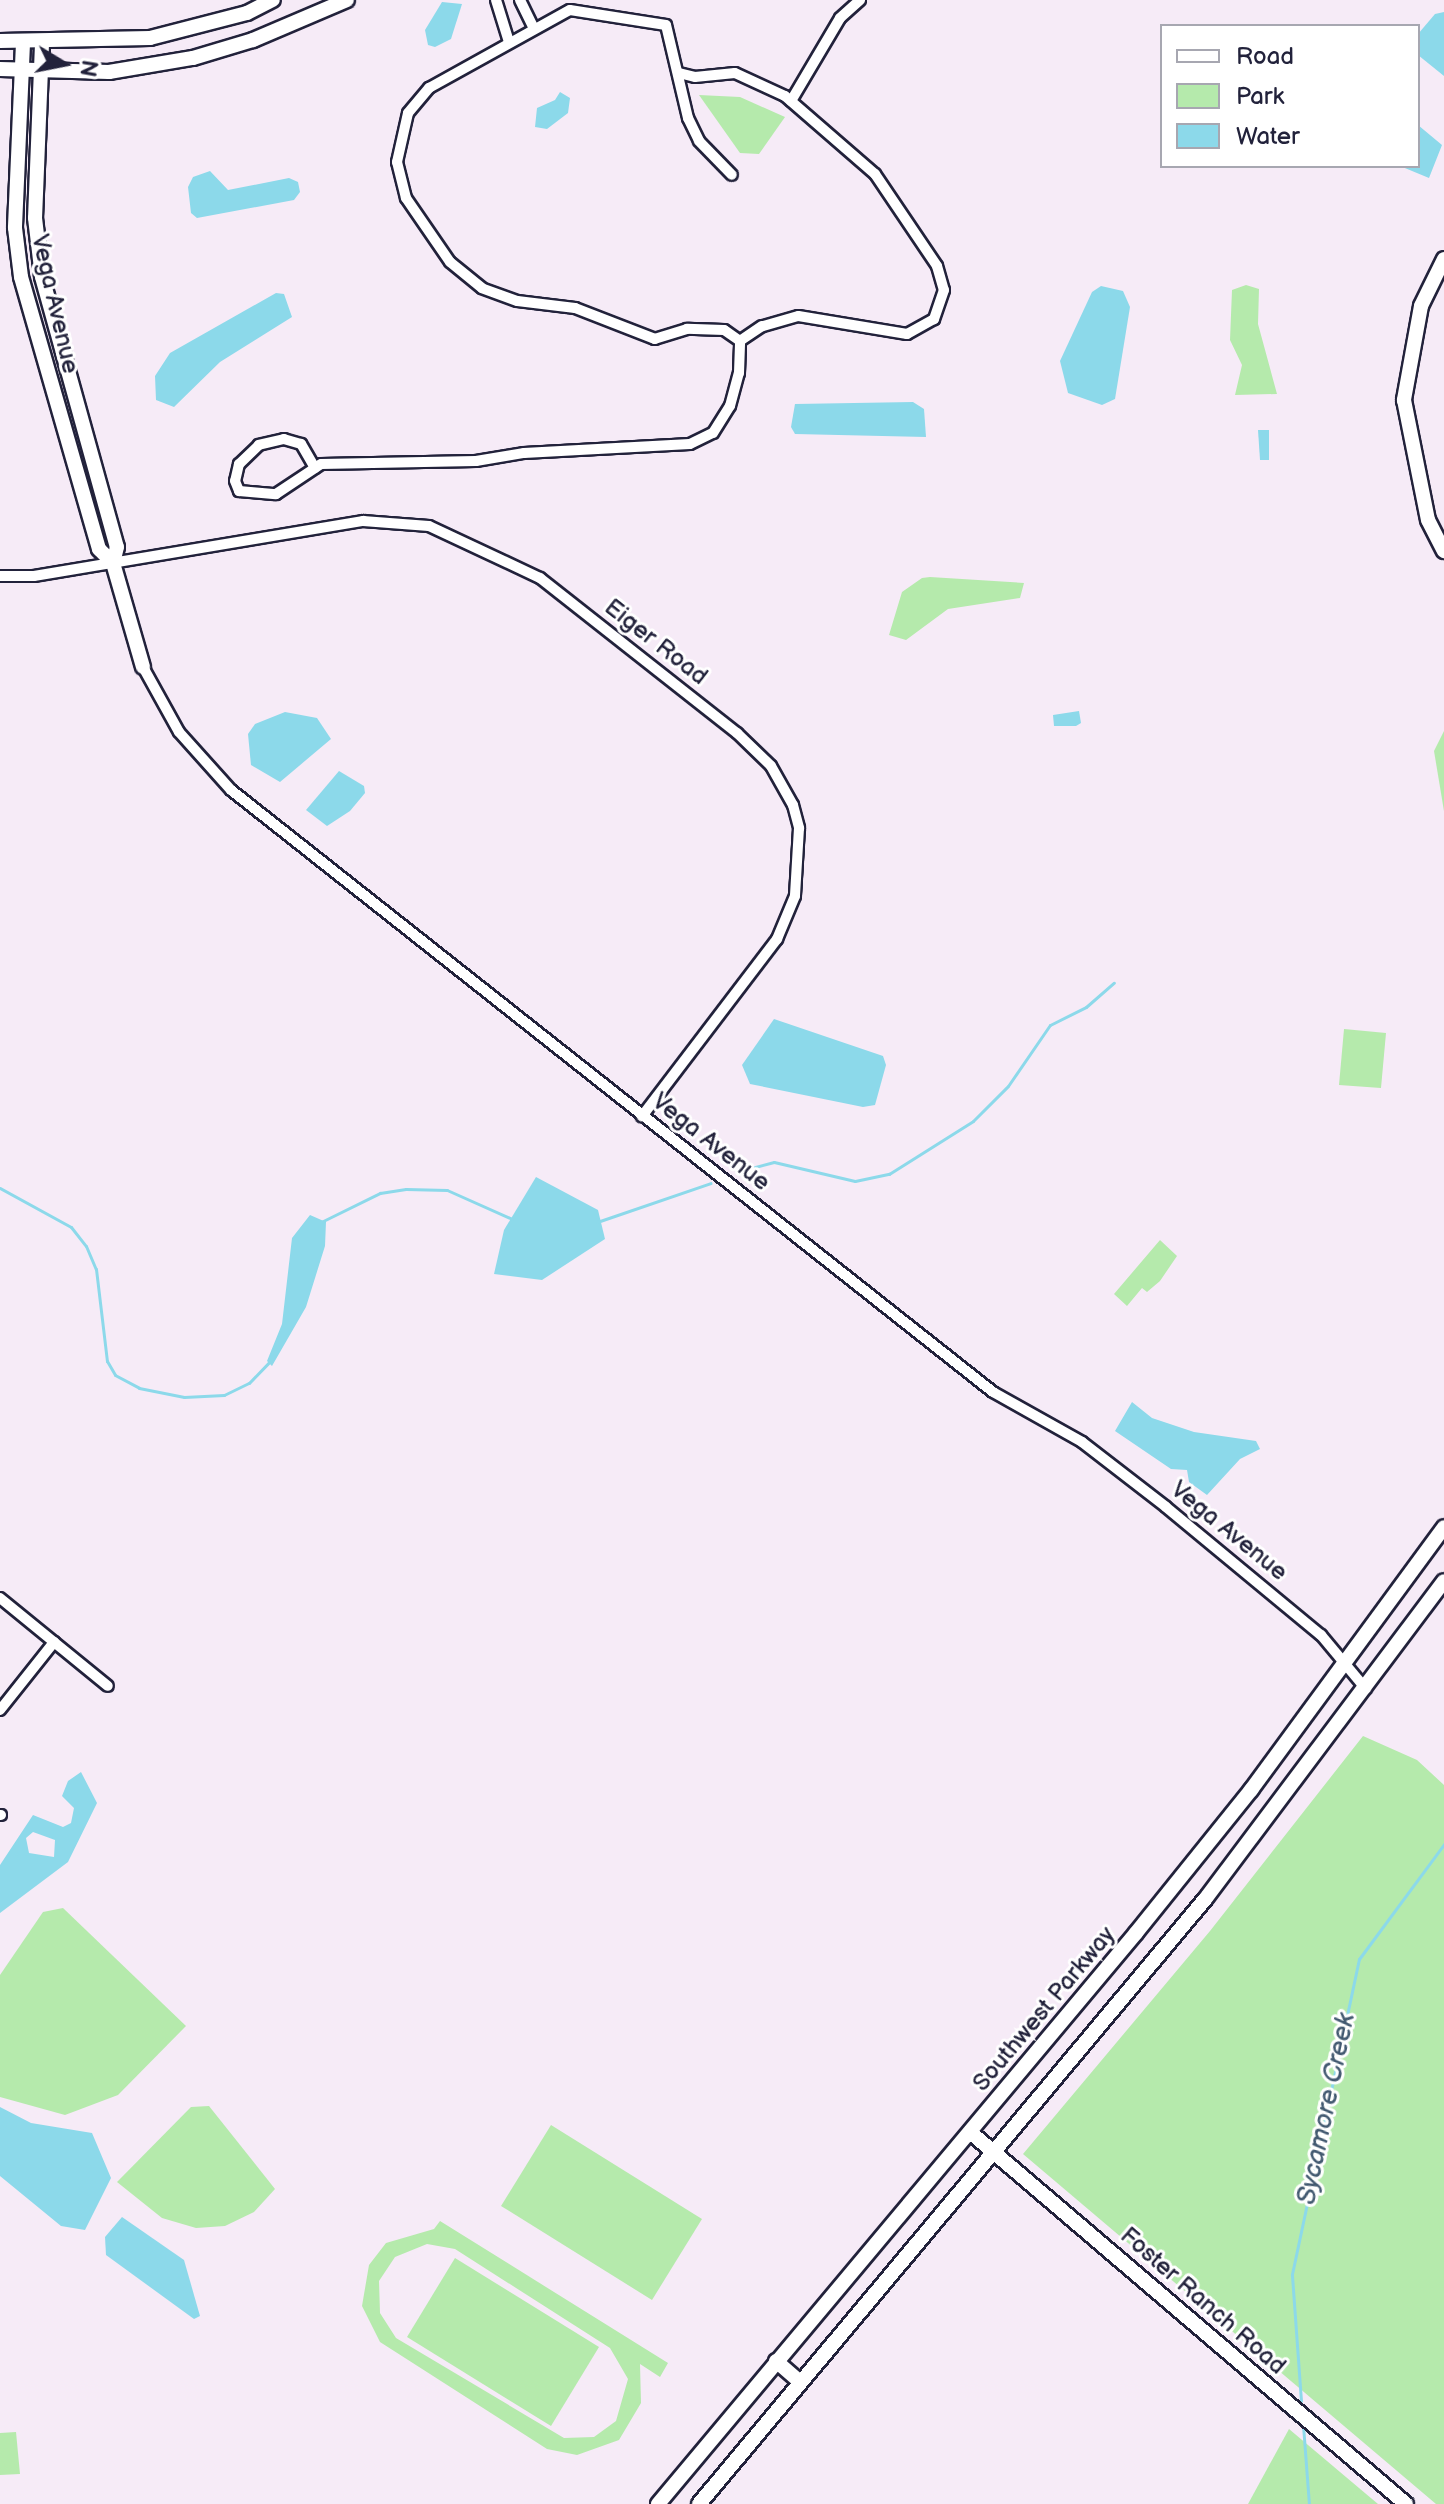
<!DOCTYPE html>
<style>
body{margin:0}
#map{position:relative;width:1444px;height:2504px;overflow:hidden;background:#f6ebf7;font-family:"Balsamiq Sans",sans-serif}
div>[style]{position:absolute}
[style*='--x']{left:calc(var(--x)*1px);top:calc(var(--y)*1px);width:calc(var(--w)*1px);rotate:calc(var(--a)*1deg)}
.green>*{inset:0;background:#b5eaac}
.water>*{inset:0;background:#8cd9ea}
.stream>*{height:3px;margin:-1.5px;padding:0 1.5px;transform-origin:1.5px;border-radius:1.5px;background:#8cd9ea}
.roads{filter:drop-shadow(2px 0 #22223b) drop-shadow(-2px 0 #22223b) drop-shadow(0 2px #22223b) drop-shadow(0 -2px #22223b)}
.street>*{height:10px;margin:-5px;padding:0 5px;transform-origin:5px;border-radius:5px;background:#fff}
.secondary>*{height:14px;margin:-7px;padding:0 7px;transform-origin:7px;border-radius:7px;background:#fff}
span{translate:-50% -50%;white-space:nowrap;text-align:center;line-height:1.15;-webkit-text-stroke:6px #fff;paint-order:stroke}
.street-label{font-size:24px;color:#22223b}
.water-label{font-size:26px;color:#425970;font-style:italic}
.legend{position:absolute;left:1160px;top:24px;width:260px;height:144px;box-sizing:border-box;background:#fff;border:2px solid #a7a7b1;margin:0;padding:10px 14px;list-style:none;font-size:24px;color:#22223b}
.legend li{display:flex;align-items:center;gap:16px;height:40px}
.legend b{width:40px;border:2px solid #a7a7b1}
.north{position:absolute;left:24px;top:24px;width:80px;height:80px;-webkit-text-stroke:6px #fff;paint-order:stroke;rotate:100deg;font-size:22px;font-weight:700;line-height:32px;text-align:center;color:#22223b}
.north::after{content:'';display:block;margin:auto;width:28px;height:36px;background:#22223b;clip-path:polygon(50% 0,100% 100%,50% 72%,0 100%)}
</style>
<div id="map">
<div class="green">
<i style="clip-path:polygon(699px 95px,740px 97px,785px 117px,759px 154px,740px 153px)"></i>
<i style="clip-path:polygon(1246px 285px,1259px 289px,1258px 324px,1277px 394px,1235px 395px,1242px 365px,1230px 340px,1232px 290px)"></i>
<i style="clip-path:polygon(922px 578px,930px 577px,1024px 583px,1020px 598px,948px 609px,906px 640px,889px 635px,902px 592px)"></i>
<i style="clip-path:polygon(1444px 731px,1444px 811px,1434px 751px)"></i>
<i style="clip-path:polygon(1344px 1029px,1386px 1033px,1381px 1088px,1339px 1085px)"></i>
<i style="clip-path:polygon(1160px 1240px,1177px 1256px,1160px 1281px,1147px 1292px,1142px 1288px,1127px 1306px,1114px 1294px)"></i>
<i style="clip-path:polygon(1363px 1736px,1417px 1760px,1444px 1785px,1444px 2504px,1436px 2504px,1023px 2154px,1210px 1931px)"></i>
<i style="clip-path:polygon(63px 1908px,186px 2026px,118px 2095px,65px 2115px,0 2097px,0 1975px,43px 1912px)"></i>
<i style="clip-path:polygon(209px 2106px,275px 2189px,254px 2212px,225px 2226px,196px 2228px,162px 2218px,117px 2182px,191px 2107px)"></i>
<i style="clip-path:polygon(551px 2125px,702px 2219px,652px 2300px,501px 2206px)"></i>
<i style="clip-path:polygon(evenodd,440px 2221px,668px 2363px,660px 2377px,640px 2364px,641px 2403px,619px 2440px,577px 2455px,547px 2449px,380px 2342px,362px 2306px,369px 2265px,386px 2243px,434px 2229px,440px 2221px,427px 2244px,455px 2249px,610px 2348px,628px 2379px,616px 2421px,594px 2437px,564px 2438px,396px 2338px,380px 2313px,379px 2281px,395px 2257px,427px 2244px)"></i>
<i style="clip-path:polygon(455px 2258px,599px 2347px,551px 2426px,407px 2337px)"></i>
<i style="clip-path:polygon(1289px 2429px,1378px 2504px,1248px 2504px)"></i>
<i style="clip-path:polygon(16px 2432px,20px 2474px,0 2475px,0 2433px)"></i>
</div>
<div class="water">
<i style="clip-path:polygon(442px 2px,462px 4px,451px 39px,435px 47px,428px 45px,425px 30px)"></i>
<i style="clip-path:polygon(1444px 12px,1444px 76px,1418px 55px,1418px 34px,1435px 14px)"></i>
<i style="clip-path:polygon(560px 92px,570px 98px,568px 113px,547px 129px,535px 127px,537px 108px,555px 100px)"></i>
<i style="clip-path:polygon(1418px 125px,1442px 145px,1429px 178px,1400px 166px,1418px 166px)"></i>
<i style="clip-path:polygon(210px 171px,228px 190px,289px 178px,298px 182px,300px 192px,294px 200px,197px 218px,191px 213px,188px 187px,193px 177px)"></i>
<i style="clip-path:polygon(1101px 286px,1123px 291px,1130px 307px,1115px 399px,1102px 405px,1068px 393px,1060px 361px,1092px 292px)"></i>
<i style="clip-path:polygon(276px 293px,284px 294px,292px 317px,220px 362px,174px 407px,156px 400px,155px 376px,170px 353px)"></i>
<i style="clip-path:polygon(913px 402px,924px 409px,926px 437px,795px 434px,791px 427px,795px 404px)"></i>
<i style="clip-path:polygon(1258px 430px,1269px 430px,1269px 460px,1260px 460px)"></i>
<i style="clip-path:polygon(1079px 711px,1081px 723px,1076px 726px,1054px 726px,1053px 715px)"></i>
<i style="clip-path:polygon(285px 712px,317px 718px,331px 739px,280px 782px,251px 765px,248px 734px,255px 724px)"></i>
<i style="clip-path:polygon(339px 771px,364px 786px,365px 793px,350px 811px,327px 826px,306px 810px)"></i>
<i style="clip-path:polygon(774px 1019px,883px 1056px,886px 1065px,875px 1105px,863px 1107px,750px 1084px,742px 1065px)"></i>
<i style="clip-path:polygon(536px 1177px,598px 1210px,605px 1239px,542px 1280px,494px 1274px,504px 1230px)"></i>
<i style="clip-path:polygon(310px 1215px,326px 1222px,325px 1246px,306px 1307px,272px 1366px,267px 1361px,282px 1324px,292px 1238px)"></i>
<i style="clip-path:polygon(1132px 1402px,1152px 1418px,1194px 1432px,1256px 1441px,1260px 1449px,1240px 1459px,1207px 1495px,1189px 1482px,1187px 1470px,1171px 1469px,1115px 1431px)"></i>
<i style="clip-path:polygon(evenodd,81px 1772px,97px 1803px,68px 1862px,0 1913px,0 1865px,33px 1815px,63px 1827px,71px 1823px,74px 1808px,62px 1796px,68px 1781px,81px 1772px,33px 1832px,55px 1840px,54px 1857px,29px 1853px,26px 1838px,33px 1832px)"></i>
<i style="clip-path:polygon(0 2107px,31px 2123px,92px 2133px,111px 2178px,85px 2230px,61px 2226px,0 2176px)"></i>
<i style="clip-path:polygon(122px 2217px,184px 2260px,200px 2316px,194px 2319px,106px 2255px,105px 2237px)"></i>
</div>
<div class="stream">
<i style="--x:740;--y:1171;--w:35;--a:-15"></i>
<i style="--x:774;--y:1162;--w:83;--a:13.2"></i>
<i style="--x:855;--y:1181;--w:35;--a:-12"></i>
<i style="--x:889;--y:1174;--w:99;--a:-32.2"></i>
<i style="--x:973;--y:1121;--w:49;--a:-45"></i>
<i style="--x:1008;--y:1086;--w:74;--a:-55.5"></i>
<i style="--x:1050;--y:1025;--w:40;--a:-26.6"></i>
<i style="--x:1086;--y:1007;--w:37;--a:-41"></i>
<i style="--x:0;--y:1188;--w:81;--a:28.8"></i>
<i style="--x:71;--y:1227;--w:24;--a:52"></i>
<i style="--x:86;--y:1246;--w:25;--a:67"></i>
<i style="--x:96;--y:1269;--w:93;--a:83.2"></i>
<i style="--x:107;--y:1361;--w:16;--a:60"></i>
<i style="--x:115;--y:1375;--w:27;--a:28"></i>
<i style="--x:139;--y:1388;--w:46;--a:11.3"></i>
<i style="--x:184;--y:1397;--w:40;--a:-2.9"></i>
<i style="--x:224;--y:1395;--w:28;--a:-26"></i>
<i style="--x:249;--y:1383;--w:29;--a:-46"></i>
<i style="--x:321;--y:1222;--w:66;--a:-26.2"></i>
<i style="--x:380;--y:1193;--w:26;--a:-9"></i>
<i style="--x:406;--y:1189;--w:41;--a:1.4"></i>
<i style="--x:447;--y:1190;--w:71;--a:24"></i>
<i style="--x:597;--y:1222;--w:120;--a:-18.9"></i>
<i style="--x:1301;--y:2401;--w:127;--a:-94.1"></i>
<i style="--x:1292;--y:2274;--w:322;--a:-78"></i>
<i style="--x:1359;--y:1959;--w:143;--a:-53.5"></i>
<i style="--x:1303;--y:2425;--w:79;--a:85.7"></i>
</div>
<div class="roads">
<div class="street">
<i style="--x:496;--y:0;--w:44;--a:72.8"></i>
<i style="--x:520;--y:0;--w:32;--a:64"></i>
<i style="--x:679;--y:73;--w:16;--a:14"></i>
<i style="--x:695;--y:77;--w:40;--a:-5.7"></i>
<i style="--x:735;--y:73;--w:55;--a:24.7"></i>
<i style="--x:785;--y:96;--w:119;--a:40.9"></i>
<i style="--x:875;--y:174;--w:111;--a:56"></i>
<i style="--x:937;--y:266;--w:25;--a:74"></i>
<i style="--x:944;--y:290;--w:31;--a:109"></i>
<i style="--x:934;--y:319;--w:31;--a:151"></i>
<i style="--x:907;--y:334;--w:110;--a:-170.6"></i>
<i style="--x:798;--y:316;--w:37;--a:164"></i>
<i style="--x:762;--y:326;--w:27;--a:146"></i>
<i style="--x:791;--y:101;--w:96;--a:-59.4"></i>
<i style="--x:840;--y:18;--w:27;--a:-42"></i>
<i style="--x:315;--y:468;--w:28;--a:-120"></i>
<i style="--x:301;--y:444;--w:18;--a:-164"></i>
<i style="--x:284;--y:439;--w:26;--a:167"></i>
<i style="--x:259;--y:445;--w:28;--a:136"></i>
<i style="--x:239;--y:464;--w:17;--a:103"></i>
<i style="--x:235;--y:481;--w:11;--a:68"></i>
<i style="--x:239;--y:491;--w:37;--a:5"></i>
<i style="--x:276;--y:494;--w:54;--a:-33.7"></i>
<i style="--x:321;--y:464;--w:155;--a:-1.1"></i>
<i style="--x:476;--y:461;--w:49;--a:-9.5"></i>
<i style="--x:524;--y:453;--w:166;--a:-3.1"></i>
<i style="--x:690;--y:444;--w:25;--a:-26"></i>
<i style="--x:713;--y:433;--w:32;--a:-58"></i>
<i style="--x:730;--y:406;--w:34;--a:-75"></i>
<i style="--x:739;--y:373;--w:32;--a:-88"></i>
<i style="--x:740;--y:341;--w:19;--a:-145"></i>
<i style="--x:724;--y:330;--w:37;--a:-178"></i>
<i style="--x:687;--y:329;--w:34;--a:163"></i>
<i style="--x:655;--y:339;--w:86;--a:-158.8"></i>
<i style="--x:575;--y:308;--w:58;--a:-173.1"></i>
<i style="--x:517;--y:301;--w:37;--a:-160"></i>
<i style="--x:482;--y:288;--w:41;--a:-140.9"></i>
<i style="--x:450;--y:262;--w:78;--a:-124.5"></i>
<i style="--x:406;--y:198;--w:37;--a:-104"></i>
<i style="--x:397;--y:162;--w:50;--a:-77.3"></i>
<i style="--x:408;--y:113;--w:33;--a:-50"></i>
<i style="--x:429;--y:88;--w:161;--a:-29"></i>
<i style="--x:570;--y:10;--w:97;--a:8.9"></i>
<i style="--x:666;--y:25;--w:96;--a:76.7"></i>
<i style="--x:688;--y:118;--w:25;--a:64"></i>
<i style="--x:699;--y:141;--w:47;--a:45.9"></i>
<i style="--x:0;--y:576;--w:34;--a:0"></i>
<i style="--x:34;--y:576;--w:334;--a:-9.5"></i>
<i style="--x:363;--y:521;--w:66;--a:4.3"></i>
<i style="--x:429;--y:526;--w:123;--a:25.1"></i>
<i style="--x:540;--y:578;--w:251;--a:38.2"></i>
<i style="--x:737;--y:733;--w:47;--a:44.1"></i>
<i style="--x:771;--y:766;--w:45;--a:60.6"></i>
<i style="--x:793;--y:805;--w:24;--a:75"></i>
<i style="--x:799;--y:828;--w:68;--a:93.4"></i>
<i style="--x:795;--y:896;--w:47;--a:112.7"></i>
<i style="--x:777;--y:939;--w:223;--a:127.3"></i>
<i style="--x:143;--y:667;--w:74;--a:61"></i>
<i style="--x:179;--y:732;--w:78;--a:48.1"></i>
<i style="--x:231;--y:790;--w:971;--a:38.31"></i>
<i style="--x:993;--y:1392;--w:102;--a:29.3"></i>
<i style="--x:1082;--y:1442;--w:106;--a:37.7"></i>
<i style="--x:1166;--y:1507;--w:201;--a:39.6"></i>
<i style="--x:1321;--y:1635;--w:70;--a:50.2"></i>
<i style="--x:0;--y:1598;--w:139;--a:39.2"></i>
<i style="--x:0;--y:1710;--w:87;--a:-51.5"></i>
<i style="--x:0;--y:1815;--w:1;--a:0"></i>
</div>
<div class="secondary">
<i style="--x:0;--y:41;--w:150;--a:-1.1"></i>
<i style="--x:150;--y:38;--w:100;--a:-14.5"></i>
<i style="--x:247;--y:13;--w:29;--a:-27"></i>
<i style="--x:23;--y:43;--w:185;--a:92.5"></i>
<i style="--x:15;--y:228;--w:49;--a:83"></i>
<i style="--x:21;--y:277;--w:283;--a:74"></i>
<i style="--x:99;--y:549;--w:20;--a:45"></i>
<i style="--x:42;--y:44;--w:174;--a:92.3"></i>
<i style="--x:35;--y:218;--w:59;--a:83.2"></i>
<i style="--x:42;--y:277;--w:280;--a:74.5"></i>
<i style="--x:117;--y:547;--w:16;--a:104"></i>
<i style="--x:113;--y:563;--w:108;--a:73.9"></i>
<i style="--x:0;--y:69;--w:109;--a:1.6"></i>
<i style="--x:109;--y:72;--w:85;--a:-9.5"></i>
<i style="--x:193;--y:58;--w:63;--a:-16.7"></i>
<i style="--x:253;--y:40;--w:102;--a:-23.1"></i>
<i style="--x:1444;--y:259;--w:52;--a:116.1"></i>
<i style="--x:1421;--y:306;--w:96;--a:100.3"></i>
<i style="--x:1404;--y:400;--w:122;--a:78.7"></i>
<i style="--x:1428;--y:520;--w:35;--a:63"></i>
<i style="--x:970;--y:2132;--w:573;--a:40.47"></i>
<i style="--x:776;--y:2361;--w:32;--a:41"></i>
<i style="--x:658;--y:2504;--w:745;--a:-50.07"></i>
<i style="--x:1136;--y:1933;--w:184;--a:-51.2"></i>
<i style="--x:1251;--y:1790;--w:326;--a:-53.7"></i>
<i style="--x:699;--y:2504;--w:790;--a:-50.08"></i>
<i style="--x:1206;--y:1898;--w:396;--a:-53.1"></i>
</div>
</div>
<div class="street-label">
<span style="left:55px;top:304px;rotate:77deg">Vega Avenue</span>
<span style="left:656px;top:642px;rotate:38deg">Eiger Road</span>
<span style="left:711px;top:1142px;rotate:38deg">Vega Avenue</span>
<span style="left:1229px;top:1531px;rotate:39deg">Vega Avenue</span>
<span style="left:1044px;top:2009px;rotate:-50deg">Southwest Parkway</span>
<span style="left:1203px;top:2301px;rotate:41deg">Foster Ranch Road</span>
</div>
<div class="water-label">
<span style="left:1327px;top:2109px;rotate:-78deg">Sycamore Creek</span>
</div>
<ul class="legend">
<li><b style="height:10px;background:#fff"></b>Road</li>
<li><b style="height:22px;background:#b5eaac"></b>Park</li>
<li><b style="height:22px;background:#8cd9ea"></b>Water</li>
</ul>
<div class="north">N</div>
</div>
